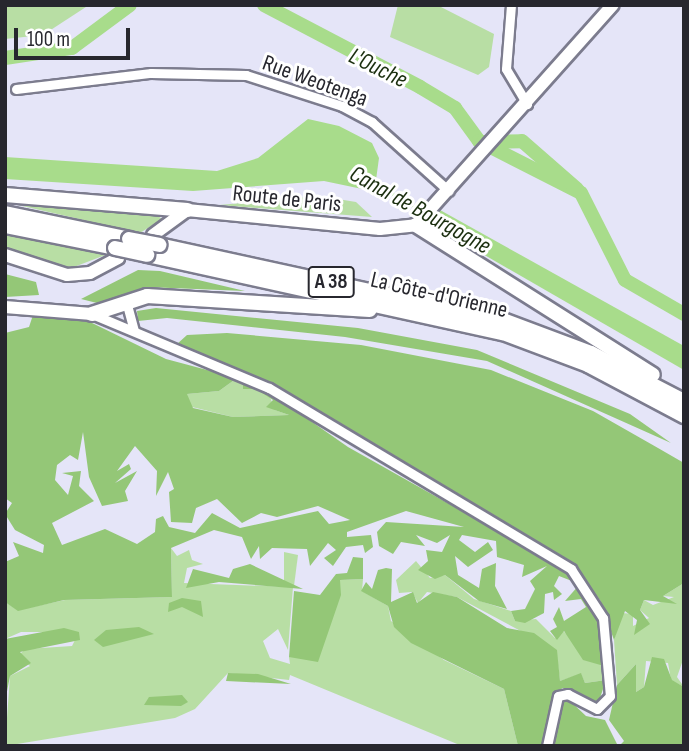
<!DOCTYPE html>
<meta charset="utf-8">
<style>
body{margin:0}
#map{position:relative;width:689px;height:751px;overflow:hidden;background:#e5e5f8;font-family:"Sofia Sans Condensed",sans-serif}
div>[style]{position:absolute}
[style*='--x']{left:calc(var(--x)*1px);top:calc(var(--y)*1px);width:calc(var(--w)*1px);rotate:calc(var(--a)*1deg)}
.green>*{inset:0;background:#b8dea4}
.forest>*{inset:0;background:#94c777}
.water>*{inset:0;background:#a8dc8b}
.river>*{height:14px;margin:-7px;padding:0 7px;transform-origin:7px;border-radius:7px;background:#a8dc8b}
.roads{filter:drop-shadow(2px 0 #7c7c8e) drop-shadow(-2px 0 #7c7c8e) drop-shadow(0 2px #7c7c8e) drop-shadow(0 -2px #7c7c8e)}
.minor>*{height:9px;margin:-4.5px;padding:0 4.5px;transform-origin:4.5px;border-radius:4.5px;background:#fff}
.major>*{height:12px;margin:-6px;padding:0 6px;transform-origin:6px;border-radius:6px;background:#fff}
.highway>*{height:14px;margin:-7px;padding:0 7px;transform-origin:7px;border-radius:7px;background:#fff}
.bridges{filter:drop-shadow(2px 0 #7c7c8e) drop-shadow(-2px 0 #7c7c8e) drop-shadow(0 2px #7c7c8e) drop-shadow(0 -2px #7c7c8e)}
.highway-bridge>*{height:14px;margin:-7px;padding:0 7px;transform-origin:7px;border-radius:7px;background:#fff}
span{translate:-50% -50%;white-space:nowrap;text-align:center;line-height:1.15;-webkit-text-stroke:6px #fff;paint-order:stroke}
.shield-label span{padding:2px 5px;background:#fff;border:2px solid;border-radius:5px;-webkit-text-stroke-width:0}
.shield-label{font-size:21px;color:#27272e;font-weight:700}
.street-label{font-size:23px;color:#27272e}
.water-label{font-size:24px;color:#1b2f0f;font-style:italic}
.frame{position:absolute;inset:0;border:7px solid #27272e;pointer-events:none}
.scale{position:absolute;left:14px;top:28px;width:116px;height:32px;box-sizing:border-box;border:4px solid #27272e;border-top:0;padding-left:9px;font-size:21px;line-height:24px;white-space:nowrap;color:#27272e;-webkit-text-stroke:5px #fff;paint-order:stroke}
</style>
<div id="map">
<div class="green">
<i style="clip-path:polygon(5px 5px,89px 5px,43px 35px,5px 39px)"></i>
<i style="clip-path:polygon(398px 5px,437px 5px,494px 34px,489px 67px,478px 75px,390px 37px)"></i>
<i style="clip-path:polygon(319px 196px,356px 202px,372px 217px,219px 205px)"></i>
<i style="clip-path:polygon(5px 202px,150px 210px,162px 219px,140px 233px)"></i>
<i style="clip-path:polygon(5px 232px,108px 254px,66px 270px,5px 247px)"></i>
<i style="clip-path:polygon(237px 378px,270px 397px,275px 410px,289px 415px,233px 417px,188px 406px,187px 394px,219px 391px)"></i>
<i style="clip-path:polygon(171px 548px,177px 556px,189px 550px,192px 560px,203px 564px,187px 568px,184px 583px,293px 587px,288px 650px,278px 629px,263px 641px,270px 658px,290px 664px,289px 657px,304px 657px,330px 622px,340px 580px,363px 579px,362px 591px,388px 606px,391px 621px,444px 660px,504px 689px,518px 746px,462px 746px,290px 675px,289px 680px,228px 673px,195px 709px,175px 718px,5px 746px,10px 676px,30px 666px,17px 656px,26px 649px,72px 646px,79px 632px,21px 632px,5px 639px,5px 602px,18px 610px,65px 600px,172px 597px)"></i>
<i style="clip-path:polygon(284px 552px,298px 555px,294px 586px,284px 581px)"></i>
<i style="clip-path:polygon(416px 561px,430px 578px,445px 575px,474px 599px,511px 611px,515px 621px,536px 619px,555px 638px,563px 631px,604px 666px,606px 680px,585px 683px,581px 674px,560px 681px,556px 650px,457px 597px,427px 592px,418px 603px,412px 592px,399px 593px,396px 580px)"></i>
<i style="clip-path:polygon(684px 583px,684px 657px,677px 677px,684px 687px,671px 680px,668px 663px,646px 661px,644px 687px,636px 692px,636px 664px,617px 685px,614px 640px,622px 613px,633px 614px,633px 626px,649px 618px,640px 610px,644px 600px,653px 605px,674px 597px,663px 596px)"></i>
</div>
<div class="forest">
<i style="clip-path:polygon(138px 270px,160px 271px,245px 291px,146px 287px,101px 304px,81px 299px)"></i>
<i style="clip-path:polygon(5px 274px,36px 282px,39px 295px,5px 297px)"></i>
<i style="clip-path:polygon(156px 308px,358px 328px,477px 350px,630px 414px,671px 443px,487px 361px,345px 337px,167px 318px,138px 321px,137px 311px)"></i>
<i style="clip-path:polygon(evenodd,33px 315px,90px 322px,166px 359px,237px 378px,219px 391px,187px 394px,193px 408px,233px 417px,289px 415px,266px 407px,273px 400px,256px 389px,243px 389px,243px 381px,272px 394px,348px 447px,570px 572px,577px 583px,559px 576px,554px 586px,562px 594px,554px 600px,553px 592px,545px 594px,544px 613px,525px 623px,515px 621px,511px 611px,525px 609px,535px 589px,530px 581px,547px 566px,522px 577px,524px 565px,497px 557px,496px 541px,462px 535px,459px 540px,475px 552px,488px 542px,493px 550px,468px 567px,455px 556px,458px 575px,479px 588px,482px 569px,496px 563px,495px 586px,507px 609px,479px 601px,445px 575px,435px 579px,418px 570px,428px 561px,426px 550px,442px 552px,450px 535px,437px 543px,416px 535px,425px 546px,401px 542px,393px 554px,379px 546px,377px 532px,386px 522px,464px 527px,406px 511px,347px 532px,347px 537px,371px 535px,373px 547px,365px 553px,363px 545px,346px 547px,333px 566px,324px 558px,336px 550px,328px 543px,310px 566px,307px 549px,272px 548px,260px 559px,259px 546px,251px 559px,242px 537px,214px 530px,171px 548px,172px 597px,64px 600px,18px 611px,5px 602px,5px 562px,19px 556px,13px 542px,43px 553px,44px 545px,15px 530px,5px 514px,12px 503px,5px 498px,5px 333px,29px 327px,33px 315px,83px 432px,89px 477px,102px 506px,128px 501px,125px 491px,137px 471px,115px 483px,131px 469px,129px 464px,117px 471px,135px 446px,157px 471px,156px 496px,168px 472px,174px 489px,169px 492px,171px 522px,192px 523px,196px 508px,217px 499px,242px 523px,261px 513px,277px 517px,318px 506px,350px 520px,329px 524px,318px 511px,240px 528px,212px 513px,195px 533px,169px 527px,163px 516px,156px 519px,155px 532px,137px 544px,105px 529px,62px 545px,52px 523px,94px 501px,79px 486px,81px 471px,62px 473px,73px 476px,68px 495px,55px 480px,57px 465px,70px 455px,78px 460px,83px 432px)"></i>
<i style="clip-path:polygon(227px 333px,361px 345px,491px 370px,593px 411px,658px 448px,684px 463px,684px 583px,663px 596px,677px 604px,644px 600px,640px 610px,650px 624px,634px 635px,637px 620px,625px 611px,614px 640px,600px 600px,572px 564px,265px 381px,176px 345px,187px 335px)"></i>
<i style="clip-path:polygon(353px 557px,363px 558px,363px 579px,340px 580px,341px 595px,318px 662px,289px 657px,294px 591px,320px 595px,336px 574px,347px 573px)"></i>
<i style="clip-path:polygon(250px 564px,303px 589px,219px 582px,186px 588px,193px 569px,229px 578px,233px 569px)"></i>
<i style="clip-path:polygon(386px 568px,392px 569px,391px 602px,413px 592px,417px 603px,433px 592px,457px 597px,507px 628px,534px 633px,557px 650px,560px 681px,581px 673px,585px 683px,606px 680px,600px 698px,595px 702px,563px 688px,553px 693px,543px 746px,518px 746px,504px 689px,411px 643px,394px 627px,388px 606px,361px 591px,366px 582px,372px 589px,378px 570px)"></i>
<i style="clip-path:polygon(579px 585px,598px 616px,604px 666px,583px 660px,564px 631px,557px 640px,550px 631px,557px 627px,553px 619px,559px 607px,564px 621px,586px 607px,581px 599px,565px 601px)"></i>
<i style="clip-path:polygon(182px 598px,201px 601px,203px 617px,182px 607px,168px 612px,169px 603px)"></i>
<i style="clip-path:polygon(139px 627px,154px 634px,103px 647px,94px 640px,106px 630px)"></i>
<i style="clip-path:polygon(64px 628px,79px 632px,80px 640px,20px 652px,31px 663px,10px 676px,5px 702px,5px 639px)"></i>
<i style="clip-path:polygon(652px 657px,664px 659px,672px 680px,684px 687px,684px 746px,619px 746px,624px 741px,609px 720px,617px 685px,636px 664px,636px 692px,644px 687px)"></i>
<i style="clip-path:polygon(228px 673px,258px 674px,291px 684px,226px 681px)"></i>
<i style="clip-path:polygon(182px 695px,188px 702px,181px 706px,144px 705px,149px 697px)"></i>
<i style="clip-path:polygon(568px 699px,586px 716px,605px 720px,618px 746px,554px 746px,561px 703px)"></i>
</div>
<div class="water">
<i style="clip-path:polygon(308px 119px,339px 126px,372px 143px,379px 158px,376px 180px,420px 211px,373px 185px,367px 190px,324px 181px,193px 191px,5px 179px,5px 157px,217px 171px,258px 158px)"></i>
<i style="clip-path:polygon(440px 210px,684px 346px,684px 370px,429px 223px)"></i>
</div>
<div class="river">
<i style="--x:264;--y:5;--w:176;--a:27.7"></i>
<i style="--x:420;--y:87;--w:41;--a:31"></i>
<i style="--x:455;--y:108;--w:41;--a:54"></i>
<i style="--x:479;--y:141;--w:114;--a:27"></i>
<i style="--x:581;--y:193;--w:97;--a:63.2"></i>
<i style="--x:625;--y:280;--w:68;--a:30"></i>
<i style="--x:5;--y:58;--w:68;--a:-8.5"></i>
<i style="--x:72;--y:48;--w:72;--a:-36.6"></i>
<i style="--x:483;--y:142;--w:39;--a:-1"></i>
<i style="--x:522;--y:141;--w:73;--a:41.1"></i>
</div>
<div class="roads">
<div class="minor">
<i style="--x:511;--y:5;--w:64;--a:94.5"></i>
<i style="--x:506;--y:69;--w:41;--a:59"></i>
<i style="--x:16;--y:89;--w:136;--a:-6.8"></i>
<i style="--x:151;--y:73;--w:95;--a:1.2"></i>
<i style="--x:246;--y:75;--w:101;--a:17.9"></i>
<i style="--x:342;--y:106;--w:34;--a:28"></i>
<i style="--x:372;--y:122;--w:103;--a:41.9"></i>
<i style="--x:126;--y:301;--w:31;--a:75"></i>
<i style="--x:92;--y:314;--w:192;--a:22.7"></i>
<i style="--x:269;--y:388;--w:352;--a:30.9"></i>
<i style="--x:571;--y:569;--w:59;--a:56.9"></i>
<i style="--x:603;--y:618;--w:78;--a:84.9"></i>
<i style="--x:610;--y:696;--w:18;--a:135"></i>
<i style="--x:597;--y:709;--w:33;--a:-153"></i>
<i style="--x:568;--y:694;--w:10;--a:169"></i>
<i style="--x:558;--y:696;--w:51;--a:102.4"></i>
</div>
<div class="major">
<i style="--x:153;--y:235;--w:42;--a:-36.3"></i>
<i style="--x:187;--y:210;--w:194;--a:5.6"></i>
<i style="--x:380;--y:229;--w:36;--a:-6"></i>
<i style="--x:416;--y:225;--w:295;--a:-48.2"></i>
<i style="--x:5;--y:255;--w:65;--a:17.9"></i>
<i style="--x:67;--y:275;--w:23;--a:-5"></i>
<i style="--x:90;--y:273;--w:32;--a:-28"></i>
<i style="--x:5;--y:307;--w:87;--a:4.6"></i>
</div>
<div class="highway">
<i style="--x:5;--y:195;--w:183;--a:4.7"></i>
<i style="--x:5;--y:213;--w:127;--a:11.8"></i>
<i style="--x:416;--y:225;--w:280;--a:32.3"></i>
<i style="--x:5;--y:226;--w:112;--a:11.3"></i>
<i style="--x:159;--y:245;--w:352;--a:12.3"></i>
<i style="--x:503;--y:320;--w:94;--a:20.6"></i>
<i style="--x:591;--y:353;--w:105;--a:27.3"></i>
<i style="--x:147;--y:255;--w:364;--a:12.4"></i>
<i style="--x:503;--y:333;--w:91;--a:20.6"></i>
<i style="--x:588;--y:365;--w:109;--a:28"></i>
<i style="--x:92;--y:314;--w:58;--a:-18.1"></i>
<i style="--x:147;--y:296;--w:223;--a:3.6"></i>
</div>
</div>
<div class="bridges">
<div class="highway-bridge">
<i style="--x:129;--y:239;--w:31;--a:11"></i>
<i style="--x:115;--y:248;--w:33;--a:12"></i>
</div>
</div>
<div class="shield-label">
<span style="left:331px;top:282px">A 38</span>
</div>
<div class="street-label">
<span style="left:315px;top:81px;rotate:20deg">Rue Weotenga</span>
<span style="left:287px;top:199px;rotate:6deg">Route de Paris</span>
<span style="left:439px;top:295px;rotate:13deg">La Côte-d'Orienne</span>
</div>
<div class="water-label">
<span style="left:378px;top:68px;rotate:26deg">L'Ouche</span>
<span style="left:420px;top:210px;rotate:29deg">Canal de Bourgogne</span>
</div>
<div class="frame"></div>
<div class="scale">100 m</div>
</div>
